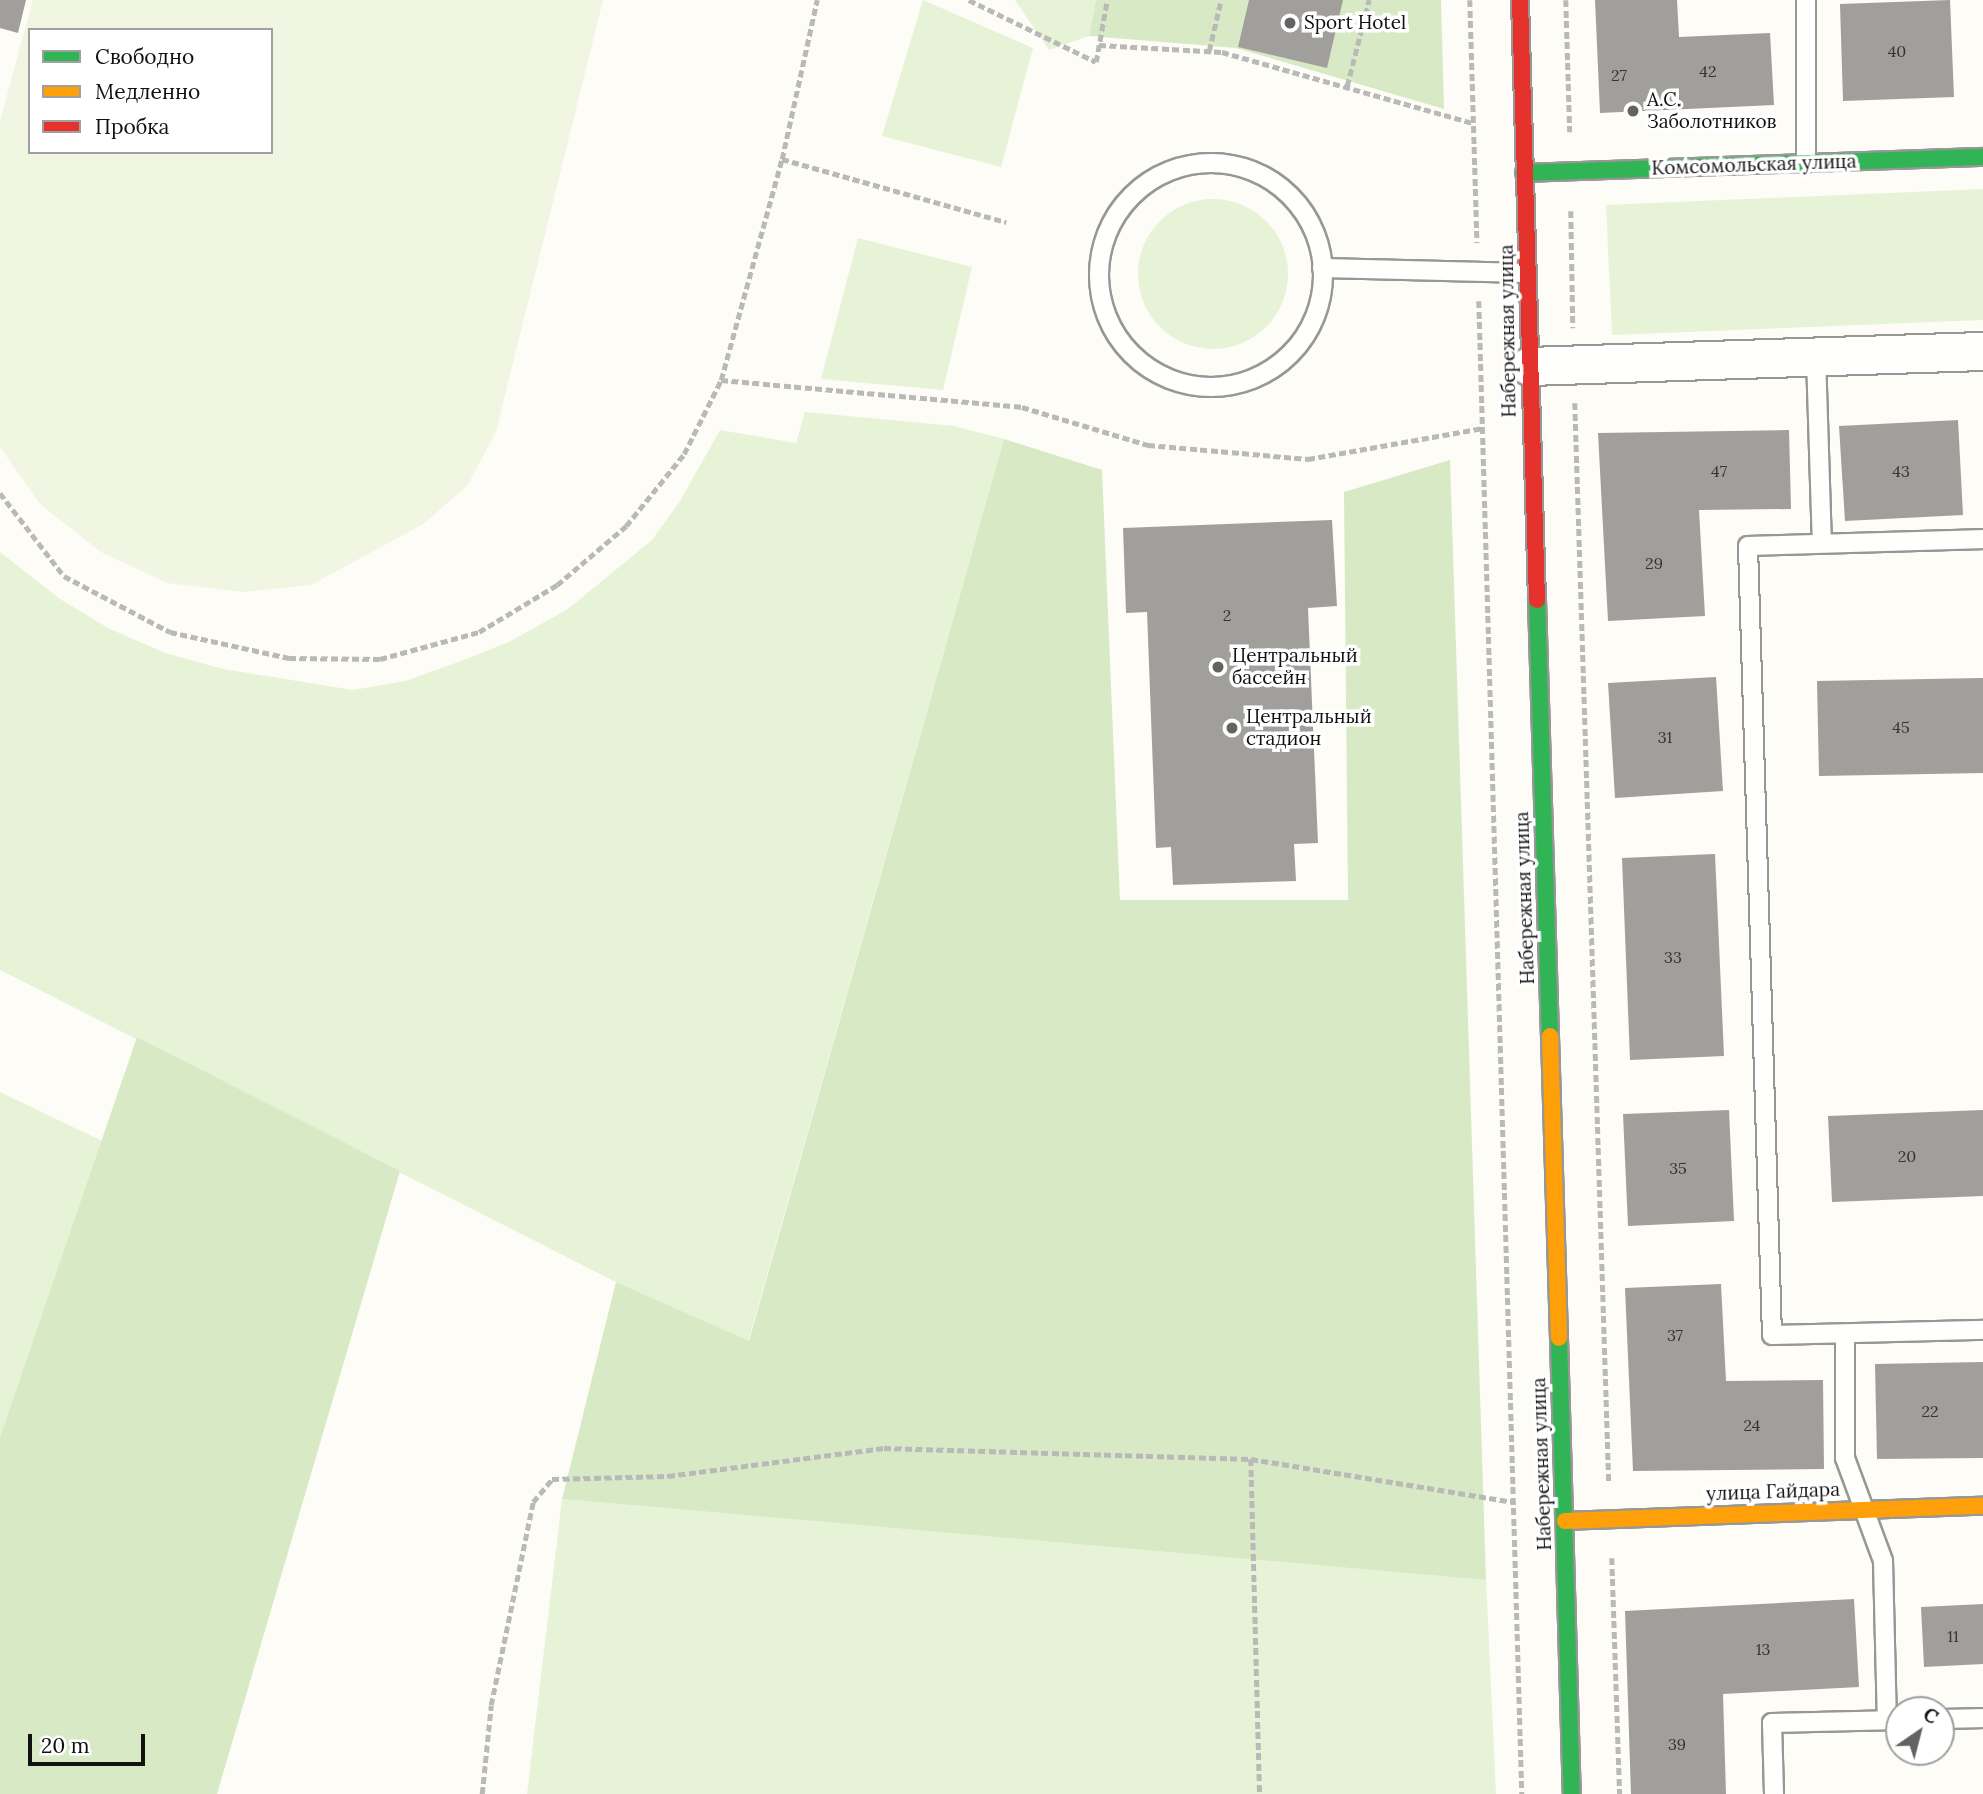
<!DOCTYPE html>
<meta charset="utf-8">
<style>
body{margin:0}
#map{position:relative;width:1983px;height:1794px;overflow:hidden;background:#fdfcf7;font-family:Lora,serif}
div>[style]{position:absolute}
[style*='--x']{left:calc(var(--x)*1px);top:calc(var(--y)*1px);width:calc(var(--w)*1px);rotate:calc(var(--a)*1deg)}
.green>*{inset:0;background:#e7f3d7}
.round{border-radius:50%}
.forest>*{inset:0;background:#d8eac5}
.pitch>*{inset:0;background:#f0f6e1}
.building>*{inset:0;background:#a19f9c}
.path>*{height:4.5px;margin-top:-2.25px;transform-origin:0;background:repeating-linear-gradient(90deg,#b9b9b8 0 7px,transparent 0 10.5px)}
.roads{filter:drop-shadow(2px 0 #979795) drop-shadow(-2px 0 #979795) drop-shadow(0 2px #979795) drop-shadow(0 -2px #979795)}
.lane>*{height:18px;margin:-9px;padding:0 9px;transform-origin:9px;border-radius:9px;background:#fffffe}
.lane>.ring{margin:-9px;padding:0;box-sizing:content-box;background:none;border:18px solid #fffffe;border-radius:50%}
.street>*{height:37px;margin:-18.5px;padding:0 18.5px;transform-origin:18.5px;border-radius:18.5px;background:#fffffe}
.fast>*{height:16px;margin:-8px;padding:0 8px;transform-origin:8px;border-radius:8px;background:#30b455}
.slow>*{height:16px;margin:-8px;padding:0 8px;transform-origin:8px;border-radius:8px;background:#ff9f0a}
.jam>*{height:16px;margin:-8px;padding:0 8px;transform-origin:8px;border-radius:8px;background:#e5322d}
.dots>*{width:19px;height:19px;translate:-50% -50%;box-sizing:border-box;border:4px solid #fff;border-radius:50%}
span{translate:-50% -50%;white-space:nowrap;text-align:center;line-height:1.15;-webkit-text-stroke:7px #fff;paint-order:stroke}
.number-label{font-size:16px;color:#353434}
.number-label span{-webkit-text-stroke-width:0}
.poi-label{font-size:19px;color:#111}
.left{translate:0 -50%;text-align:left}
.street-label{font-size:19px;color:#111}
.legend{position:absolute;left:28px;top:28px;width:245px;height:126px;box-sizing:border-box;background:#fff;border:2px solid #a0a0a0;margin:0;padding:9px 12px;list-style:none;font-size:21px;color:#111}
.legend li{display:flex;align-items:center;gap:14px;height:35px}
.legend b{width:35px;border:2px solid #a0a0a0}
.north{position:absolute;left:1885px;top:1696px;width:70px;height:70px;box-sizing:border-box;background:#fff;border:2px solid #a0a0a0;border-radius:50%;rotate:35deg;font-size:19px;font-weight:700;line-height:28px;text-align:center;color:#111}
.north::after{content:'';display:block;margin:auto;width:24px;height:32px;background:#646362;clip-path:polygon(50% 0,100% 100%,50% 72%,0 100%)}
.scale{position:absolute;left:28px;top:1734px;width:117px;height:32px;box-sizing:border-box;border:4px solid #111;border-top:0;padding-left:9px;font-size:21px;line-height:24px;white-space:nowrap;color:#111;-webkit-text-stroke:5px #fff;paint-order:stroke}
</style>
<div id="map">
<div class="green">
<i style="clip-path:polygon(923px 0,1033px 48px,1001px 167px,882px 136px)"></i>
<i style="clip-path:polygon(1015px 0,1096px 0,1089px 36px,1049px 50px)"></i>
<i style="clip-path:polygon(1983px 189px,1983px 320px,1612px 335px,1606px 205px)"></i>
<i class="round" style="left:1138px;top:199px;width:150px;height:150px"></i>
<i style="clip-path:polygon(858px 238px,972px 267px,943px 390px,821px 379px)"></i>
<i style="clip-path:polygon(805px 412px,954px 426px,1004px 439px,748px 1342px,616px 1282px,0 970px,0 552px,60px 599px,108px 628px,165px 653px,223px 669px,353px 690px,405px 681px,461px 661px,509px 642px,568px 609px,652px 540px,680px 501px,720px 430px,796px 443px)"></i>
<i style="clip-path:polygon(0 1092px,102px 1141px,0 1437px)"></i>
<i style="clip-path:polygon(562px 1499px,1486px 1580px,1496px 1794px,527px 1794px)"></i>
</div>
<div class="forest">
<i style="clip-path:polygon(1096px 0,1441px 0,1444px 109px,1236px 48px,1089px 36px)"></i>
<i style="clip-path:polygon(1004px 439px,1102px 470px,1120px 900px,1348px 900px,1344px 492px,1450px 460px,1486px 1580px,562px 1499px,616px 1282px,749px 1341px)"></i>
<i style="clip-path:polygon(137px 1037px,400px 1171px,217px 1794px,0 1794px,0 1437px)"></i>
</div>
<div class="pitch">
<i style="clip-path:polygon(evenodd,33px 0,603px 0,496px 432px,467px 486px,423px 524px,311px 585px,243px 592px,167px 583px,101px 552px,40px 504px,0 447px,0 121px,33px 0,30px 30px,271px 30px,271px 152px,30px 152px,30px 30px)"></i>
</div>
<div class="building">
<i style="clip-path:polygon(0 0,26px 0,18px 33px,0 28px)"></i>
<i style="clip-path:polygon(1249px 0,1343px 0,1327px 68px,1238px 47px)"></i>
<i style="clip-path:polygon(1595px 0,1677px 0,1679px 37px,1770px 33px,1774px 105px,1600px 113px)"></i>
<i style="clip-path:polygon(1950px 0,1954px 97px,1843px 101px,1840px 4px)"></i>
<i style="clip-path:polygon(1958px 420px,1963px 515px,1845px 521px,1839px 426px)"></i>
<i style="clip-path:polygon(1789px 430px,1791px 509px,1699px 510px,1705px 616px,1608px 621px,1598px 433px)"></i>
<i style="clip-path:polygon(1332px 520px,1337px 606px,1308px 608px,1318px 843px,1294px 844px,1296px 881px,1173px 885px,1171px 847px,1156px 848px,1147px 612px,1126px 613px,1123px 528px)"></i>
<i style="clip-path:polygon(1716px 677px,1723px 791px,1615px 798px,1608px 683px)"></i>
<i style="clip-path:polygon(1983px 678px,1983px 773px,1819px 776px,1817px 681px)"></i>
<i style="clip-path:polygon(1715px 854px,1724px 1056px,1630px 1060px,1622px 858px)"></i>
<i style="clip-path:polygon(1729px 1110px,1734px 1221px,1628px 1226px,1623px 1114px)"></i>
<i style="clip-path:polygon(1983px 1110px,1983px 1196px,1832px 1202px,1828px 1116px)"></i>
<i style="clip-path:polygon(1721px 1284px,1726px 1381px,1823px 1380px,1824px 1469px,1633px 1471px,1625px 1288px)"></i>
<i style="clip-path:polygon(1983px 1362px,1983px 1458px,1877px 1459px,1875px 1364px)"></i>
<i style="clip-path:polygon(1854px 1599px,1859px 1687px,1723px 1694px,1726px 1794px,1631px 1794px,1625px 1611px)"></i>
<i style="clip-path:polygon(1983px 1604px,1983px 1664px,1924px 1667px,1921px 1607px)"></i>
</div>
<div class="path">
<i style="--x:969;--y:0;--w:141;--a:26"></i>
<i style="--x:1096;--y:62;--w:63;--a:-79.9"></i>
<i style="--x:1470;--y:0;--w:243;--a:88.3"></i>
<i style="--x:1566;--y:0;--w:132;--a:88.3"></i>
<i style="--x:1099;--y:45;--w:123;--a:3.3"></i>
<i style="--x:1222;--y:52;--w:261;--a:15.8"></i>
<i style="--x:1209;--y:51;--w:52;--a:-76.8"></i>
<i style="--x:1347;--y:86;--w:89;--a:-75.7"></i>
<i style="--x:782;--y:159;--w:163;--a:-77.6"></i>
<i style="--x:1571;--y:211;--w:117;--a:89"></i>
<i style="--x:1479;--y:301;--w:1494;--a:88.35"></i>
<i style="--x:721;--y:380;--w:229;--a:-74.6"></i>
<i style="--x:782;--y:159;--w:233;--a:15.7"></i>
<i style="--x:1575;--y:403;--w:1080;--a:88.2"></i>
<i style="--x:0;--y:493;--w:105;--a:52.4"></i>
<i style="--x:64;--y:576;--w:120;--a:27.8"></i>
<i style="--x:170;--y:632;--w:122;--a:12.3"></i>
<i style="--x:289;--y:658;--w:91;--a:0.6"></i>
<i style="--x:380;--y:659;--w:103;--a:-15.3"></i>
<i style="--x:479;--y:632;--w:91;--a:-31.1"></i>
<i style="--x:557;--y:585;--w:91;--a:-40.5"></i>
<i style="--x:626;--y:526;--w:92;--a:-51.1"></i>
<i style="--x:684;--y:454;--w:83;--a:-63.4"></i>
<i style="--x:721;--y:380;--w:302;--a:5.1"></i>
<i style="--x:1022;--y:407;--w:132;--a:16.8"></i>
<i style="--x:1148;--y:445;--w:161;--a:5"></i>
<i style="--x:1308;--y:459;--w:178;--a:-10"></i>
<i style="--x:1251;--y:1459;--w:266;--a:9.3"></i>
<i style="--x:1612;--y:1558;--w:236;--a:88.1"></i>
<i style="--x:482;--y:1794;--w:89;--a:-84.2"></i>
<i style="--x:491;--y:1705;--w:207;--a:-78.3"></i>
<i style="--x:533;--y:1502;--w:30;--a:-50"></i>
<i style="--x:552;--y:1479;--w:116;--a:-1.5"></i>
<i style="--x:668;--y:1476;--w:218;--a:-7.4"></i>
<i style="--x:884;--y:1448;--w:367;--a:1.7"></i>
<i style="--x:1251;--y:1459;--w:335;--a:88.5"></i>
</div>
<div class="roads">
<div class="lane">
<i style="--x:1806;--y:163;--w:163;--a:-90"></i>
<i class="ring" style="left:1099px;top:163px;width:206px;height:206px"></i>
<i style="--x:1322;--y:268;--w:205;--a:1.4"></i>
<i style="--x:1816;--y:356;--w:187;--a:88.2"></i>
<i style="--x:1983;--y:539;--w:235;--a:178.3"></i>
<i style="--x:1748;--y:546;--w:789;--a:88.26"></i>
<i style="--x:1772;--y:1335;--w:211;--a:-1.4"></i>
<i style="--x:1845;--y:1335;--w:123;--a:90"></i>
<i style="--x:1845;--y:1458;--w:110;--a:69.7"></i>
<i style="--x:1883;--y:1561;--w:159;--a:88.6"></i>
<i style="--x:1941;--y:1719;--w:42;--a:-1.4"></i>
<i style="--x:1774;--y:1794;--w:71;--a:-91.6"></i>
<i style="--x:1772;--y:1723;--w:127;--a:-1.4"></i>
</div>
<div class="street">
<i style="--x:1529;--y:366;--w:454;--a:-1.9"></i>
</div>
<div class="fast">
<i style="--x:1524;--y:173;--w:459;--a:-2"></i>
<i style="--x:1537;--y:600;--w:436;--a:88.3"></i>
<i style="--x:1559;--y:1338;--w:456;--a:88.4"></i>
</div>
<div class="slow">
<i style="--x:1550;--y:1036;--w:302;--a:88.3"></i>
<i style="--x:1565;--y:1521;--w:418;--a:-2.1"></i>
</div>
<div class="jam">
<i style="--x:1520;--y:0;--w:600;--a:88.38"></i>
</div>
</div>
<div class="dots">
<i style="left:1290px;top:23px;background:#646362"></i>
<i style="left:1633px;top:111px;background:#646362"></i>
<i style="left:1218px;top:667px;background:#646362"></i>
<i style="left:1232px;top:728px;background:#646362"></i>
</div>
<div class="number-label">
<span style="left:1897px;top:51px">40</span>
<span style="left:1708px;top:71px">42</span>
<span style="left:1619px;top:75px">27</span>
<span style="left:1719px;top:471px">47</span>
<span style="left:1901px;top:471px">43</span>
<span style="left:1654px;top:563px">29</span>
<span style="left:1227px;top:615px">2</span>
<span style="left:1901px;top:727px">45</span>
<span style="left:1665px;top:737px">31</span>
<span style="left:1673px;top:957px">33</span>
<span style="left:1907px;top:1156px">20</span>
<span style="left:1678px;top:1168px">35</span>
<span style="left:1675px;top:1335px">37</span>
<span style="left:1930px;top:1411px">22</span>
<span style="left:1752px;top:1425px">24</span>
<span style="left:1953px;top:1636px">11</span>
<span style="left:1763px;top:1649px">13</span>
<span style="left:1677px;top:1744px">39</span>
</div>
<div class="poi-label">
<span class="left" style="left:1304px;top:23px">Sport Hotel</span>
<span class="left" style="left:1647px;top:111px">А.С.<br>Заболотников</span>
<span class="left" style="left:1232px;top:667px">Центральный<br>бассейн</span>
<span class="left" style="left:1246px;top:728px">Центральный<br>стадион</span>
</div>
<div class="street-label">
<span style="left:1754px;top:165px;rotate:-2deg">Комсомольская улица</span>
<span style="left:1508px;top:331px;rotate:-91deg">Набережная улица</span>
<span style="left:1525px;top:898px;rotate:-92deg">Набережная улица</span>
<span style="left:1542px;top:1464px;rotate:-92deg">Набережная улица</span>
<span style="left:1773px;top:1492px;rotate:-2deg">улица Гайдара</span>
</div>
<ul class="legend">
<li><b style="height:9px;background:#30b455"></b>Свободно</li>
<li><b style="height:9px;background:#ff9f0a"></b>Медленно</li>
<li><b style="height:9px;background:#e5322d"></b>Пробка</li>
</ul>
<div class="north">С</div>
<div class="scale">20 m</div>
</div>
